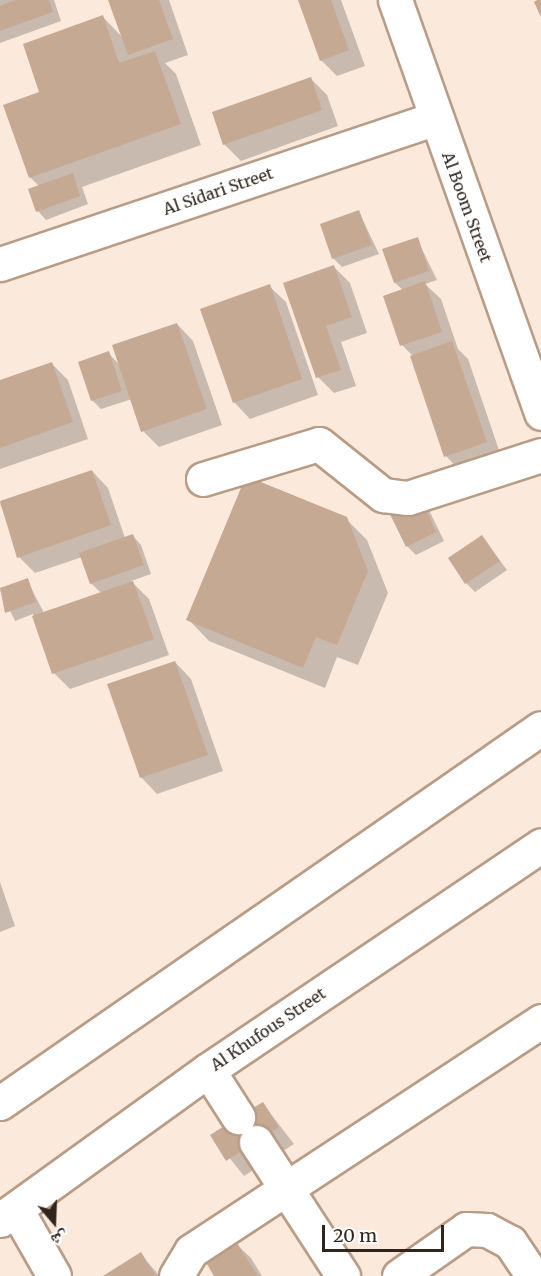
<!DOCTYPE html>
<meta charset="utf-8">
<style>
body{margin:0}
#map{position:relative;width:541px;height:1276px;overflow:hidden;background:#fbe9db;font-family:Merriweather,"Noto Naskh Arabic",serif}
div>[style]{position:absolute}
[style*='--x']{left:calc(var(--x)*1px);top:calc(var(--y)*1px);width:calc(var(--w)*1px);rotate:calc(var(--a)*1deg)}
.shadow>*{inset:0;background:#0003}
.building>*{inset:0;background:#c5a993}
.roads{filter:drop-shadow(2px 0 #b89c86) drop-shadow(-2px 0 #b89c86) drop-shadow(0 2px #b89c86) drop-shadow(0 -2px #b89c86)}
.minor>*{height:33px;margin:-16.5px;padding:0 16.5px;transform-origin:16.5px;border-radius:16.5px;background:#fff}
span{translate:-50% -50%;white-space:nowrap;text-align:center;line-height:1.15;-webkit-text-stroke:4.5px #fff;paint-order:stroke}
.street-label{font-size:16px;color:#30251d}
.north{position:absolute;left:24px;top:1192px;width:60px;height:60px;-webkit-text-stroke:4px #fff;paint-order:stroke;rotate:161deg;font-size:16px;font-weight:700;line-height:24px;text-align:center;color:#30251d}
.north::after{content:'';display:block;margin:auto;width:21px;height:27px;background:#30251d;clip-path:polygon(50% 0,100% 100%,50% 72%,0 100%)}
.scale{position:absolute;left:322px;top:1225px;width:122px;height:27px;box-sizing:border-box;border:3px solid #30251d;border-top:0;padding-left:8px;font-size:18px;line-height:21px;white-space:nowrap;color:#30251d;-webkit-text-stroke:4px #fff;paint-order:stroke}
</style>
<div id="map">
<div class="shadow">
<i style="clip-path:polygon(0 0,54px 0,61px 21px,0 43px)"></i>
<i style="clip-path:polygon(110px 0,169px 0,188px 55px,165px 63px,176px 74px,201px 145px,82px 187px,88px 204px,46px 220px,38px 211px,39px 186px,30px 177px,41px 93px,103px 17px,123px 38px)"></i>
<i style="clip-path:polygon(300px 0,341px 0,365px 66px,337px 76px,321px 60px)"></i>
<i style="clip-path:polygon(311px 79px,327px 95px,338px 126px,241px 161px,224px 144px)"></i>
<i style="clip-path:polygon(359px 212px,379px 254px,342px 267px,333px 258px)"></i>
<i style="clip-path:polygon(417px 239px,437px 280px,425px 284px,441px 299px,458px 349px,468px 359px,502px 459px,462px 473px,446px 456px,413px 356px,402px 345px,403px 290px,395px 283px)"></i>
<i style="clip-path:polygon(334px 267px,350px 283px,367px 333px,341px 342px,356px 386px,334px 393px,318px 377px)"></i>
<i style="clip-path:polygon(269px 286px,286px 302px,318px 395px,250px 419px,234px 402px)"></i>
<i style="clip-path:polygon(177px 324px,193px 341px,222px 425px,159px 447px,143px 431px,132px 399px,101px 409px,92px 400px,108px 353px,120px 365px)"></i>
<i style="clip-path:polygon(52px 364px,68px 380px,88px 439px,0 469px,0 382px)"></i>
<i style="clip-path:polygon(92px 471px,108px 488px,125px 538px,133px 536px,141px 545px,151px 574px,131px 581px,149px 599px,169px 655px,70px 689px,54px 673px,33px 614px,15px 621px,0 590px,27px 580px,44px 613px,101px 593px,91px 583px,82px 557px,35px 573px,19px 557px,0 503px)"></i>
<i style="clip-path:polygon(427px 506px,444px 541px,416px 555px,407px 546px)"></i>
<i style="clip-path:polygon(346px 519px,367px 540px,388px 593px,358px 665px,337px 657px,325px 688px,209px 641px,188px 619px)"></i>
<i style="clip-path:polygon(482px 537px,507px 570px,475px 592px,466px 583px)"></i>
<i style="clip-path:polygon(175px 662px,191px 679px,223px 771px,157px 794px,141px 777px)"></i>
<i style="clip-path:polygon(0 882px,15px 926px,0 932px)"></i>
<i style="clip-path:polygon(263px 1104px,294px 1144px,244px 1176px,212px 1136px)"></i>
<i style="clip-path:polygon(234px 1242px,251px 1258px,262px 1276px,216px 1276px)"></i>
<i style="clip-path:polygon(140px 1254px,160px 1276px,106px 1276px)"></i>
</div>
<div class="building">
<i style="clip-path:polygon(15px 0,49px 0,53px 12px,0 31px,0 6px)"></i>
<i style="clip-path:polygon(108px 0,159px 0,173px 39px,128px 55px)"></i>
<i style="clip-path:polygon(298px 0,331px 0,349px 50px,320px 61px)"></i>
<i style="clip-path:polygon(537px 0,541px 0,541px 17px,534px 2px)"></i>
<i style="clip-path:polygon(103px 15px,119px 63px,155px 51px,181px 124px,29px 178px,3px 105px,39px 92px,23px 44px)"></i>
<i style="clip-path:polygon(311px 77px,322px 110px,223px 145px,212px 112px)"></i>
<i style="clip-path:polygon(73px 173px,80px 196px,36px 212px,28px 189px)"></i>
<i style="clip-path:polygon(359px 210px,372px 245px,332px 259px,320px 224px)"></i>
<i style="clip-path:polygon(418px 237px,429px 271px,394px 283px,382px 249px)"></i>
<i style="clip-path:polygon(334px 265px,352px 317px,326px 326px,341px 370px,316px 378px,283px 283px)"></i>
<i style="clip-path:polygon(425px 281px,442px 332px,400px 346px,383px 296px)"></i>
<i style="clip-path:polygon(270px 284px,302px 379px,233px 403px,200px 309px)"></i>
<i style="clip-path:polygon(177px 323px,207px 409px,141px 432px,112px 345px)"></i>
<i style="clip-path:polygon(452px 341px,487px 442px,444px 457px,410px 356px)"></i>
<i style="clip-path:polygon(109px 351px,122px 391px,91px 401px,78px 362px)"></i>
<i style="clip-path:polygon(52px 362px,73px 422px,0 448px,0 380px)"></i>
<i style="clip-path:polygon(92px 470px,111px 525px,17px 558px,0 501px)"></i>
<i style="clip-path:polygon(246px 476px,347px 517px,368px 571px,337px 645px,316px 637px,303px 668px,186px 620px)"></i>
<i style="clip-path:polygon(419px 495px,436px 532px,406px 547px,388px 510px)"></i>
<i style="clip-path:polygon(133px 534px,144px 565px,90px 584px,79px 553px)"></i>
<i style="clip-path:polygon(482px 535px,500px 561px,465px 584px,448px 558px)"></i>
<i style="clip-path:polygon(28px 578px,36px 602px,5px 613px,0 588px)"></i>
<i style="clip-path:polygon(133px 581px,154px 639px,52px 674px,32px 616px)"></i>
<i style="clip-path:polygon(175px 661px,208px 755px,140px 778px,107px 684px)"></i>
<i style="clip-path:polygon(263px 1102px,279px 1127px,226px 1161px,210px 1135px)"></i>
<i style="clip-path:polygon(235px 1240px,258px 1276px,214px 1276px,204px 1259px)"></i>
<i style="clip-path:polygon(141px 1252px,156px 1276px,103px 1276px)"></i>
</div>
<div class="roads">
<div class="minor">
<i style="--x:395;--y:0;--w:438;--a:70.5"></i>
<i style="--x:0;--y:264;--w:460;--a:-18.5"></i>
<i style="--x:203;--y:479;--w:121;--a:-16.8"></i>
<i style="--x:319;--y:444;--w:82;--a:38.6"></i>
<i style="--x:383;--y:495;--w:25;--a:7"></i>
<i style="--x:408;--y:498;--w:140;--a:-17.9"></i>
<i style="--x:208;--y:1070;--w:56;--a:57.4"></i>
<i style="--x:0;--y:1103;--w:658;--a:-34.73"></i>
<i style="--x:256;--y:1142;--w:160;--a:57"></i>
<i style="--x:16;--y:1209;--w:77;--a:60.4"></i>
<i style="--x:0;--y:1220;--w:256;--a:-35.8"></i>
<i style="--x:208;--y:1070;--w:402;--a:-34"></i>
<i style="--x:176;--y:1276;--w:29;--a:-59"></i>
<i style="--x:191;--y:1251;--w:419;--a:-33.3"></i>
<i style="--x:399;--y:1276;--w:82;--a:-35"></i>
<i style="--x:466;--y:1229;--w:21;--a:3"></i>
<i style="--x:487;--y:1230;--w:26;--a:28"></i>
<i style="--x:510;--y:1242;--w:41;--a:55.9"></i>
</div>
</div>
<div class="street-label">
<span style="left:218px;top:191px;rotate:-19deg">Al Sidari Street</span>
<span style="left:467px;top:207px;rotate:70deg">Al Boom Street</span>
<span style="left:268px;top:1029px;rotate:-34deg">Al Khufous Street</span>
</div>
<div class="north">ش</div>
<div class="scale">20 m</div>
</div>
